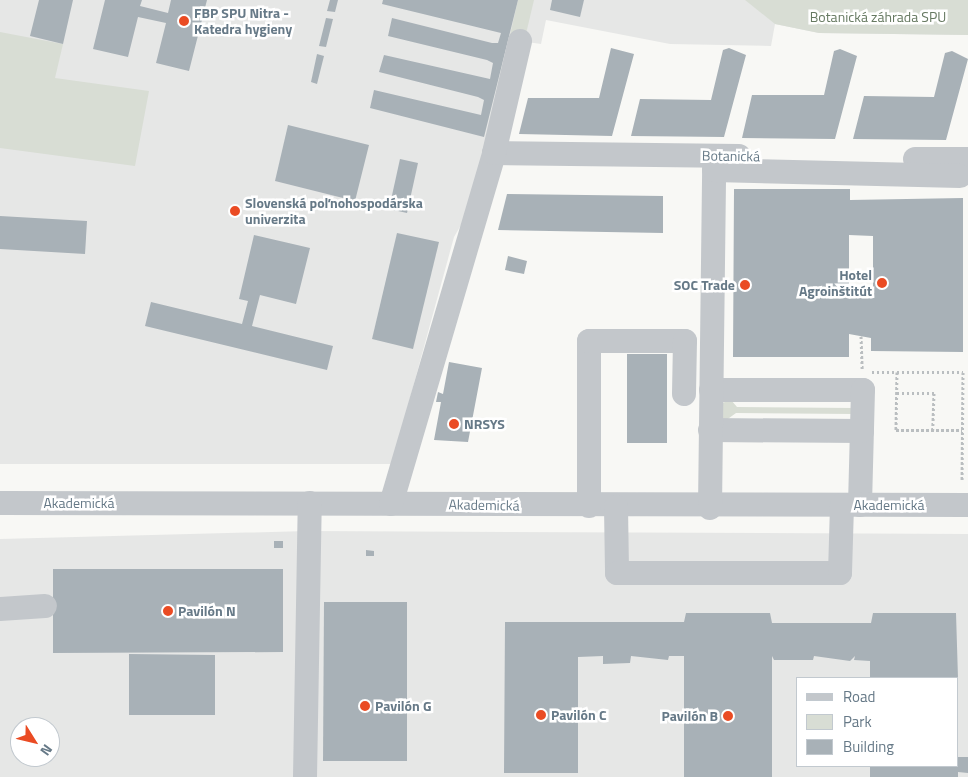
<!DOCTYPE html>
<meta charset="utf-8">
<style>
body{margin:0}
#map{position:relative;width:968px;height:777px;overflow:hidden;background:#f8f8f5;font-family:"Titillium Web",sans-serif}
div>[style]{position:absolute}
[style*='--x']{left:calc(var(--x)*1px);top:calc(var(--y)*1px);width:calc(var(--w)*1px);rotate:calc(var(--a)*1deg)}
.built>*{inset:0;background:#e6e7e6}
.green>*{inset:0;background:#d8ddd4}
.building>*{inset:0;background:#a8b1b7}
.path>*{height:3px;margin-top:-1.5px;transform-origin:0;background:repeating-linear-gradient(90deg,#babec0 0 2.5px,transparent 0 5px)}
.minor>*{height:24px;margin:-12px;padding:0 12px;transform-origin:12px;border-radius:12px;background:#c3c7cb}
.dots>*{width:14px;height:14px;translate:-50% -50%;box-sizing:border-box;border:2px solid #fff;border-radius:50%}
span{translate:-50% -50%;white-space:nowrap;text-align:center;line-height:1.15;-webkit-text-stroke:5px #fff;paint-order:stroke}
.poi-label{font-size:14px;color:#667987;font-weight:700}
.left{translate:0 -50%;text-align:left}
.right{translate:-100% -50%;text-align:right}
.park-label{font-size:14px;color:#667961}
.street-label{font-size:14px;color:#667987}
.legend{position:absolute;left:796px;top:677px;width:162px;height:90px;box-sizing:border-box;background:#fff;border:1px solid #c2c9cf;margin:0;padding:6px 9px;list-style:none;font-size:15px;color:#667987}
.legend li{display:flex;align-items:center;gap:10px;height:25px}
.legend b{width:25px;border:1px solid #c2c9cf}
.north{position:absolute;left:10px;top:717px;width:50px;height:50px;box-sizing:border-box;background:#fff;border:1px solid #c2c9cf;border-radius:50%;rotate:126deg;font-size:14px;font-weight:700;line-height:20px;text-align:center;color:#667987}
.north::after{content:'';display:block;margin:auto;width:18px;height:22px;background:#ea4b23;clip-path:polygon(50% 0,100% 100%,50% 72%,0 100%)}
</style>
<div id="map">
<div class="built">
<i style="clip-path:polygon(0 0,968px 0,968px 35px,819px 33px,775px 24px,771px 46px,670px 44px,546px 20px,541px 44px,520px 41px,485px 184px,454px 237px,392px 464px,0 464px)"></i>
<i style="clip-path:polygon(evenodd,307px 531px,968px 534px,968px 777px,0 777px,0 539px,307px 531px,797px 678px,957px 678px,957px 766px,797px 766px,797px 678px,307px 531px,20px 727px,50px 727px,50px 757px,20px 757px,20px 727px)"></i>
</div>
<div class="green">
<i style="clip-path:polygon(518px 0,534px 0,525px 38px,510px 35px)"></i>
<i style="clip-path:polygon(745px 0,968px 0,968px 35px,819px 33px,775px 24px)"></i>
<i style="clip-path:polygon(0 32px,63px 44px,55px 78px,149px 91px,135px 166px,0 148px)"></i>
<i style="clip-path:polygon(731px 400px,737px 407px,854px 408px,854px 414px,736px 413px,725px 421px,718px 413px,719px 404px)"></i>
</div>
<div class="building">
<i style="clip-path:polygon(39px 0,73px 0,63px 44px,30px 36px)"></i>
<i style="clip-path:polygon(105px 0,142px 0,140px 6px,168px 13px,171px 0,207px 0,189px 71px,156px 63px,166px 23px,138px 17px,128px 57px,93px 49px)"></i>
<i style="clip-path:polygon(330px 0,338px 0,335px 12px,327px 11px)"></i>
<i style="clip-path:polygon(383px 0,518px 0,484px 137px,370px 108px,374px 90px,481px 115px,484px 100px,478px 97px,379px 72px,384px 55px,490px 79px,493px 63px,487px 60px,388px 36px,392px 18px,492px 43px,498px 43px,501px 33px,382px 4px)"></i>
<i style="clip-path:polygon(552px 0,584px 0,580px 17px,550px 10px)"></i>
<i style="clip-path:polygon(326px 18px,333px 19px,326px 47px,319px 46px)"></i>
<i style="clip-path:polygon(611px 48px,634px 54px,612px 136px,519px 134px,528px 98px,599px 98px)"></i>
<i style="clip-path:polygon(729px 48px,746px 55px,724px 137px,631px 136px,640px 99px,711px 100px,723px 50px)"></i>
<i style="clip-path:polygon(840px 49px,857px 56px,835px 139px,742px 138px,752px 95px,824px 95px,834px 51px)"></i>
<i style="clip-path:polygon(952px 51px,968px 59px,946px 140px,853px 139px,864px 96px,934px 97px,945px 53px)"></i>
<i style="clip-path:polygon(317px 54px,324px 56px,317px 84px,311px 82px)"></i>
<i style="clip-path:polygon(288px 125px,369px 145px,355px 201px,275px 181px)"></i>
<i style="clip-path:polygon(400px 159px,418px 163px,407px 213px,389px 209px)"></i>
<i style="clip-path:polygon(evenodd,734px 189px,850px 189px,850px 200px,963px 198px,963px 352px,871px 351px,871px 338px,849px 334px,849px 357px,733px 357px,734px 189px,849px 235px,873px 236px,873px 298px,849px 298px,849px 235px)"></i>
<i style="clip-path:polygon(507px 194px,663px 196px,663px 233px,498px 230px)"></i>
<i style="clip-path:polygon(0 216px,87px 221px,85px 254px,0 249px)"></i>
<i style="clip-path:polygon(397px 233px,439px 242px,413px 349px,372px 339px)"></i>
<i style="clip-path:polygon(254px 235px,310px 248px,296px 304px,260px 295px,252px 326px,333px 346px,327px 370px,145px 326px,151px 302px,242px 324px,248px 301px,239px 299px)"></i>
<i style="clip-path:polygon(508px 256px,527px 261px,524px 274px,505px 270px)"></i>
<i style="clip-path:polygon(627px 354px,667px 354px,667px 443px,627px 443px)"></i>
<i style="clip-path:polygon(449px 362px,482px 368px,468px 442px,434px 440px,441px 402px,436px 402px,438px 392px,443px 394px)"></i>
<i style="clip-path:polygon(274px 541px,283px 541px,283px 548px,274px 548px)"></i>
<i style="clip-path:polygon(366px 550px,374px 551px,374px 556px,366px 556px)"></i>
<i style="clip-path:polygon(53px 569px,283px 569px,283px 652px,53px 653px)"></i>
<i style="clip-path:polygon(324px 602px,407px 602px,407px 761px,323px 761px)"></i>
<i style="clip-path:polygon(686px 613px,770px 613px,772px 623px,871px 623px,873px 613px,956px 613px,958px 678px,870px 678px,870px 661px,854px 660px,855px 656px,850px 661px,814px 656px,813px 660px,774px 660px,772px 656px,772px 777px,684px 777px,684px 656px,669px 656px,668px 660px,631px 656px,630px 663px,603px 664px,603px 656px,578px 657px,578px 773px,504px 773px,505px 622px,684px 622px)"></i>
<i style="clip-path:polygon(129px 654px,215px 655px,215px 715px,129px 715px)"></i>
<i style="clip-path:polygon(957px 757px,968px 757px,968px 773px,958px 772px,958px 777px,870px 777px,870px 766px,957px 766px)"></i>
</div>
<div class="path">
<i style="--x:861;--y:336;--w:34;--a:88"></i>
<i style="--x:872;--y:372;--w:91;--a:0"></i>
<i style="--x:963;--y:372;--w:108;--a:90.5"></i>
<i style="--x:897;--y:372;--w:58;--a:91"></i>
<i style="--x:896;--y:430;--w:66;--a:0"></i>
<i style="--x:897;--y:393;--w:37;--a:0"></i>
<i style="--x:934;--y:393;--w:37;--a:92"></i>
</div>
<div class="minor">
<i style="--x:494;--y:153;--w:245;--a:0.7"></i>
<i style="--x:915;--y:159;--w:53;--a:0"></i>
<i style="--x:711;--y:390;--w:152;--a:0"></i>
<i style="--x:863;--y:390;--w:115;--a:91.5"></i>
<i style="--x:710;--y:430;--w:152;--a:0.4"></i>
<i style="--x:0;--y:503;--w:968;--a:0.12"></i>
<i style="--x:391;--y:504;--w:366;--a:-73.6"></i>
<i style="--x:494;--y:153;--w:115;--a:-76.9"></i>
<i style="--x:589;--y:506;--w:165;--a:-90"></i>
<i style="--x:589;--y:341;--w:96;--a:0"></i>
<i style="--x:685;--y:341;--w:53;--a:91.1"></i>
<i style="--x:616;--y:507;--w:66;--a:89.1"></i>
<i style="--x:617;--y:573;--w:223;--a:0"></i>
<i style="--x:840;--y:573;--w:68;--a:-88.3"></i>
<i style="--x:710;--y:508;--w:338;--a:-89.3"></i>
<i style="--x:714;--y:170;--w:246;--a:1.4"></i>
<i style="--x:0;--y:609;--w:45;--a:-3.8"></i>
<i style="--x:305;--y:777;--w:274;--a:-89"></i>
</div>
<div class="dots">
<i style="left:184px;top:21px;background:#ea4b23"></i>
<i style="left:235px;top:211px;background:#ea4b23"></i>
<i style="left:882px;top:283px;background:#ea4b23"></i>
<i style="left:745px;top:285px;background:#ea4b23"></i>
<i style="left:454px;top:424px;background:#ea4b23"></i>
<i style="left:168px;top:611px;background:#ea4b23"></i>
<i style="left:365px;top:706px;background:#ea4b23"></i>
<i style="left:541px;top:715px;background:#ea4b23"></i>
<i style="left:728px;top:716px;background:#ea4b23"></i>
</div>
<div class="poi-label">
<span class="left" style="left:194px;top:21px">FBP SPU Nitra -<br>Katedra hygieny</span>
<span class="left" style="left:245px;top:211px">Slovenská poľnohospodárska<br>univerzita</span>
<span class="right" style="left:872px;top:283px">Hotel<br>Agroinštitút</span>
<span class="right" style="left:735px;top:285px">SOC Trade</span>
<span class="left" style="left:464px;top:424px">NRSYS</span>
<span class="left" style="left:178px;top:611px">Pavilón N</span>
<span class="left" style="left:375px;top:706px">Pavilón G</span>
<span class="left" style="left:551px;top:715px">Pavilón C</span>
<span class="right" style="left:718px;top:716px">Pavilón B</span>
</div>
<div class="park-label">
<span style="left:878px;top:17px">Botanická záhrada SPU</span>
</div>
<div class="street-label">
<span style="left:731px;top:156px;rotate:1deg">Botanická</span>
<span style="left:79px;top:503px">Akademická</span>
<span style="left:484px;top:505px;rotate:1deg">Akademická</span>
<span style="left:889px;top:505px">Akademická</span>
</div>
<ul class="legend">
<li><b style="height:6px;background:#c3c7cb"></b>Road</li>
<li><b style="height:14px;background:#d8ddd4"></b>Park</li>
<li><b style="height:14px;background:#a8b1b7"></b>Building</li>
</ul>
<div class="north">N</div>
</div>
